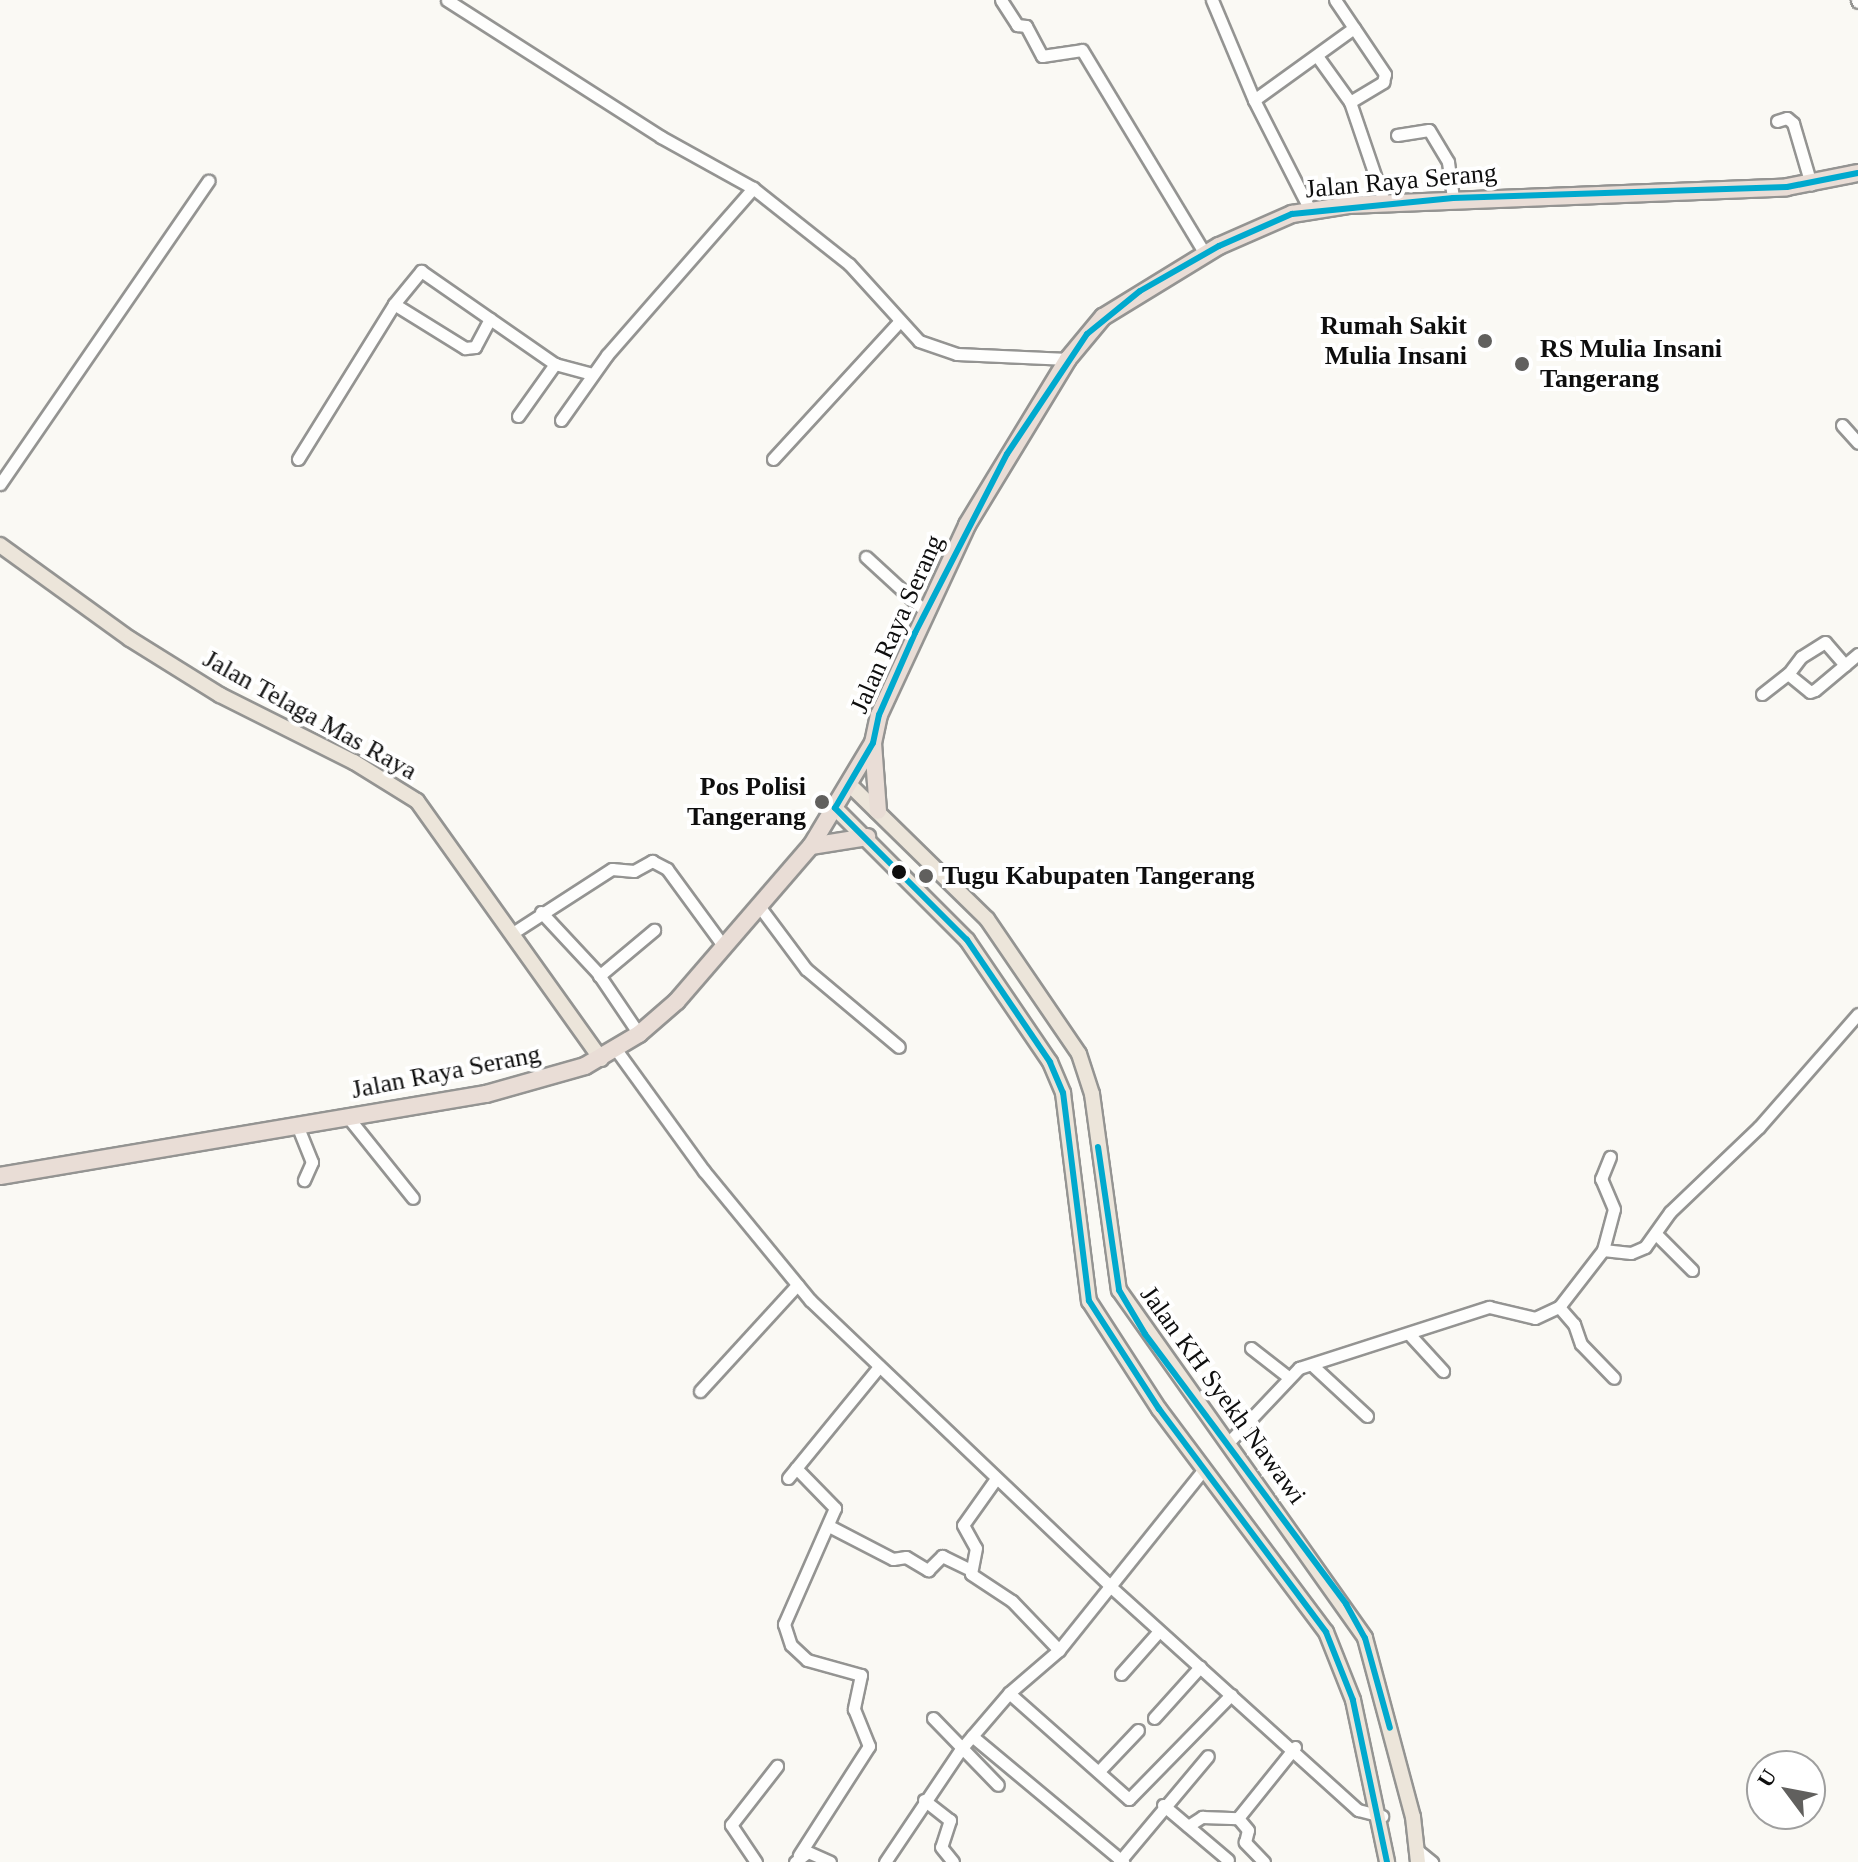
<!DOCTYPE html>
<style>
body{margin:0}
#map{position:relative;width:1858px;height:1862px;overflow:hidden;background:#faf9f4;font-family:"Times New Roman",serif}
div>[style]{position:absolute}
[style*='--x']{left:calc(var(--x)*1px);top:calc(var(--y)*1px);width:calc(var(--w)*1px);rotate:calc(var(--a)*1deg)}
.roads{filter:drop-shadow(2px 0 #949492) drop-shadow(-2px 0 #949492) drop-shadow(0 2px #949492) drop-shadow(0 -2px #949492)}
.minor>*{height:11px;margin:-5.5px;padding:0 5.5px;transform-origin:5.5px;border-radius:5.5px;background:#fefefd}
.major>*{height:14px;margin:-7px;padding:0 7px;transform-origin:7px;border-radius:7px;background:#ece5da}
.highway>*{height:16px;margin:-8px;padding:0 8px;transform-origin:8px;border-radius:8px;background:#e9ddd6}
.bus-1>*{height:6px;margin:-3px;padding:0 3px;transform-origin:3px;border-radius:3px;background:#00a9ce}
.dots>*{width:22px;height:22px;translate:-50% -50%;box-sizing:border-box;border:4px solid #fff;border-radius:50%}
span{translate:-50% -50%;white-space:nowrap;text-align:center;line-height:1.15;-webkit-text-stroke:8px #fff;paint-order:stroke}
.street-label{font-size:26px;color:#0e0e0e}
.poi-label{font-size:26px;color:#0e0e0e;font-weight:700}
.right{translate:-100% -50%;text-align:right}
.left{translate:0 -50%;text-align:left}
.north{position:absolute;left:1746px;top:1750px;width:80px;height:80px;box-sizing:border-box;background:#fff;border:2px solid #9f9f9f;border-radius:50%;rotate:302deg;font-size:22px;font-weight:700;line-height:32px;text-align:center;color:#0e0e0e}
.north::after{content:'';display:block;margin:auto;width:28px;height:36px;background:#61605e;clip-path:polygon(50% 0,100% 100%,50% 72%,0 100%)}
</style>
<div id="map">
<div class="roads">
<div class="minor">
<i style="--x:447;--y:0;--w:254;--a:32.6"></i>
<i style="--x:661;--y:137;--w:105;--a:29"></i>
<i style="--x:753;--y:188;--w:122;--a:38.4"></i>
<i style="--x:849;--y:264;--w:104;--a:47.7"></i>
<i style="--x:919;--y:341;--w:40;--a:18.9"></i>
<i style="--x:957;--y:354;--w:111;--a:2.6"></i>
<i style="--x:1001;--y:0;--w:30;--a:57"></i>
<i style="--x:1017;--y:25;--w:9;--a:6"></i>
<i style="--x:1026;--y:26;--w:34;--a:62"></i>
<i style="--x:1042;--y:56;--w:40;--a:-8.5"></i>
<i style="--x:1082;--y:50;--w:238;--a:58.9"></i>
<i style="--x:1212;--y:0;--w:108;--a:67.2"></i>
<i style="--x:1254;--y:100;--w:126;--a:63"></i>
<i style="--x:1857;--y:0;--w:2;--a:63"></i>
<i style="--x:1317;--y:56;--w:57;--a:54.3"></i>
<i style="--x:1350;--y:102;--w:106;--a:71.2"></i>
<i style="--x:1254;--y:100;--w:123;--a:-35.8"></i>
<i style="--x:1354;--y:28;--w:34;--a:-124"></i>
<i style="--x:1350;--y:102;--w:39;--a:-31"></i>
<i style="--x:1383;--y:82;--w:8;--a:-76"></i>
<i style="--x:1385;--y:74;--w:55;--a:-124"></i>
<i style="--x:1777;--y:121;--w:10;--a:-17"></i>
<i style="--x:1787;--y:118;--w:8;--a:40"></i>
<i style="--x:1793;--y:123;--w:64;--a:73.6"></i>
<i style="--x:1397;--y:135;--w:32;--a:-9"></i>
<i style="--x:1429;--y:130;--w:37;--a:59"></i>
<i style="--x:1448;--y:162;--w:36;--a:82"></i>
<i style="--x:394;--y:304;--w:84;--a:31.8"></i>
<i style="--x:465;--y:348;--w:10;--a:-6"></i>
<i style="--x:475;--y:347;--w:32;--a:-62"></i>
<i style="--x:518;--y:416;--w:64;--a:-54.6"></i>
<i style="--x:561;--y:420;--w:80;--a:-54.7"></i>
<i style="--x:607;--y:355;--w:222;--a:-48.8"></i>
<i style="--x:1842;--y:425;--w:24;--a:48"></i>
<i style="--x:298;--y:459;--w:182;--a:-58.2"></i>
<i style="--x:394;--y:304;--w:43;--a:-50.7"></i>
<i style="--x:421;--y:271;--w:163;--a:34.8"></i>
<i style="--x:555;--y:364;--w:38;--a:15"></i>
<i style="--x:773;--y:459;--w:186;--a:-47.4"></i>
<i style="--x:0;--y:484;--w:368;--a:-55.5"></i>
<i style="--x:866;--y:557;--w:81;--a:42.5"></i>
<i style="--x:1845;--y:665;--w:30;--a:-131"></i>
<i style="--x:1825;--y:642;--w:28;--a:148"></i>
<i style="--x:1801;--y:657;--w:21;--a:127"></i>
<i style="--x:1788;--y:674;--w:28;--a:39"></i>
<i style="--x:1810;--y:692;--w:5;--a:-22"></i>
<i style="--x:1815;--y:690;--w:56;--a:-39.9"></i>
<i style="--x:1762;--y:694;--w:33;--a:-38"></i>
<i style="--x:759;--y:906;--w:79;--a:53.3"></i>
<i style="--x:806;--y:969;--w:121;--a:40"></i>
<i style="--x:541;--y:912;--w:82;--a:47"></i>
<i style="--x:597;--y:972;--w:75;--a:55.9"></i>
<i style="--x:511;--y:934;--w:120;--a:-32.8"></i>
<i style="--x:612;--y:869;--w:22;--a:5"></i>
<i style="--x:634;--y:871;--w:21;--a:-29"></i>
<i style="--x:652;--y:861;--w:17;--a:28"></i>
<i style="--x:667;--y:869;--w:97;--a:53.8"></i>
<i style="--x:599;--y:976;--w:72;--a:-39.9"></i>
<i style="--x:617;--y:1051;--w:148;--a:54.1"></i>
<i style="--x:704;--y:1171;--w:167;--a:50.6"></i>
<i style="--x:810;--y:1300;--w:416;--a:43.6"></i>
<i style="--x:1111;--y:1587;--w:333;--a:42.1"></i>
<i style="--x:1358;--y:1810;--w:25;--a:14"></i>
<i style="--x:347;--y:1116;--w:105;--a:51.2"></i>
<i style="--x:297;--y:1125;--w:40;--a:68"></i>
<i style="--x:312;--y:1162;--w:20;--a:114"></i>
<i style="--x:1656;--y:1234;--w:51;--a:45"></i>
<i style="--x:1603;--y:1250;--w:28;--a:6"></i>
<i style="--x:1631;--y:1253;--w:15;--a:-23"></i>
<i style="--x:1645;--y:1247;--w:43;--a:-54.5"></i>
<i style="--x:1670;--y:1212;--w:123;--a:-43.7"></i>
<i style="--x:1759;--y:1127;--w:150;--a:-48.8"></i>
<i style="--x:1559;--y:1307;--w:23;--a:49"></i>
<i style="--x:1574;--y:1324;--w:21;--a:71"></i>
<i style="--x:1581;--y:1344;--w:47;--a:45.9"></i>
<i style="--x:1410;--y:1335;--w:49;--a:47.5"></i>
<i style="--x:1251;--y:1348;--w:46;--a:37.9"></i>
<i style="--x:1312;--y:1365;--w:75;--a:42.8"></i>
<i style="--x:700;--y:1391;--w:144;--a:-47.5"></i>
<i style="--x:1227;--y:1444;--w:105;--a:-46.5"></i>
<i style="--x:1299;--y:1368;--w:200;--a:-17.8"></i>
<i style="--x:1489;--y:1307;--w:47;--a:13.4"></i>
<i style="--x:1535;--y:1318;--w:26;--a:-25"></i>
<i style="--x:1559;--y:1307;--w:72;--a:-52.3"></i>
<i style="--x:1603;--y:1250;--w:42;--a:-75"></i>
<i style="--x:1614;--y:1209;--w:33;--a:-113"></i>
<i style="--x:1601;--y:1179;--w:24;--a:-68"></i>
<i style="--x:796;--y:1468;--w:56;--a:45.7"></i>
<i style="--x:835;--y:1508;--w:127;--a:113.7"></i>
<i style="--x:784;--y:1624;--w:22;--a:72"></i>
<i style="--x:791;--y:1645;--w:22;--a:43"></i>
<i style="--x:807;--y:1660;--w:56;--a:15.5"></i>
<i style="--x:861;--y:1675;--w:35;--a:102"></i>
<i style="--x:854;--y:1709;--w:40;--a:68"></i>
<i style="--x:869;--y:1746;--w:130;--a:122.7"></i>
<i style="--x:788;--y:1478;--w:144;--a:-50.7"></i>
<i style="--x:995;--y:1480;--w:55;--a:125.4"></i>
<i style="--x:963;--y:1525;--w:26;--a:61"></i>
<i style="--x:976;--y:1548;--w:26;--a:101"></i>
<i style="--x:971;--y:1574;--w:49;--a:33.4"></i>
<i style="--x:1012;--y:1601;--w:68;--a:46.2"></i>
<i style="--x:829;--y:1526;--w:72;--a:27.3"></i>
<i style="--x:893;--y:1559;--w:13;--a:-9"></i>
<i style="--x:906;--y:1557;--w:26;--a:31"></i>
<i style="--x:928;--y:1570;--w:20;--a:-45"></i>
<i style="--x:942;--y:1556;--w:30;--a:26"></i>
<i style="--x:1121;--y:1674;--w:57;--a:-48.5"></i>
<i style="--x:1009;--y:1693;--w:160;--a:41.5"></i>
<i style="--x:1129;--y:1799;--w:146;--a:-45.6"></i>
<i style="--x:933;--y:1718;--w:93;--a:45.9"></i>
<i style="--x:1154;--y:1718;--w:69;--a:-48"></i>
<i style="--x:972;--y:1736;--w:197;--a:39.8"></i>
<i style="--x:1100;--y:1770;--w:55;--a:-46.5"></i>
<i style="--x:924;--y:1800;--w:33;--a:38"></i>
<i style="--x:950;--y:1820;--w:28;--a:108"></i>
<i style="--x:941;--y:1847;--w:19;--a:51"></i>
<i style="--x:1163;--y:1805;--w:85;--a:40.2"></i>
<i style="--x:1188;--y:1826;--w:17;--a:-33"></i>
<i style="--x:1202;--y:1817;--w:36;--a:2"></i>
<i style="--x:1416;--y:1849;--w:21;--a:39"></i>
<i style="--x:756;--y:1862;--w:45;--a:-124"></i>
<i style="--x:731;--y:1825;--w:75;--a:-52.1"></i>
<i style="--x:795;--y:1862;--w:16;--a:-38"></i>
<i style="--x:808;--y:1852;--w:24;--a:24"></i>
<i style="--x:885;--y:1862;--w:136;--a:-56.1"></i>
<i style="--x:961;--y:1749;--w:74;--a:-49.4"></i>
<i style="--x:1009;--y:1693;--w:66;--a:-40.7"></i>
<i style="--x:1059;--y:1650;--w:232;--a:-51.3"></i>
<i style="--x:1119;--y:1862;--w:138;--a:-50"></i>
<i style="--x:1264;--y:1862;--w:28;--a:-134"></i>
<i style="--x:1245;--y:1842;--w:12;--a:-76"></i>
<i style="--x:1248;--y:1830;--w:16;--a:-130"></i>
<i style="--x:1238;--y:1818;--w:91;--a:-51.2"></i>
</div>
<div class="major">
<i style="--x:0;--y:545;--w:160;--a:35.9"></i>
<i style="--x:130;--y:639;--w:106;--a:31.9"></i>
<i style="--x:220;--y:695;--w:150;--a:26.6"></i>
<i style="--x:354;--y:762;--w:74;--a:31.8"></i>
<i style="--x:417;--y:801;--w:317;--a:54.5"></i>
<i style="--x:850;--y:785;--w:192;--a:44.4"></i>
<i style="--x:987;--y:919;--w:163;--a:55.7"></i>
<i style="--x:1079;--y:1054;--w:42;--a:72"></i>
<i style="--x:1092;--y:1094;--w:198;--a:82.2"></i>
<i style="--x:1119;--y:1290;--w:426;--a:54.7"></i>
<i style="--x:1365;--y:1638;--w:185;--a:75"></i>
<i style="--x:1413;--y:1817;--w:45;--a:83.7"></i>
<i style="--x:835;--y:808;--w:187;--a:45"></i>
<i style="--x:967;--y:940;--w:148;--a:55.8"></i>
<i style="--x:1050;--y:1062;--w:34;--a:67"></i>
<i style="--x:1063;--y:1093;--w:210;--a:82.9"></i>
<i style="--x:1089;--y:1301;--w:129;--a:57.1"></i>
<i style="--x:1159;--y:1409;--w:279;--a:53.2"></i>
<i style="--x:1326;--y:1632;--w:73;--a:68.3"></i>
<i style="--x:1353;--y:1700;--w:166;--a:78.1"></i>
</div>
<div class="highway">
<i style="--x:873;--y:743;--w:68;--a:85.8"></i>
<i style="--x:811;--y:846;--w:57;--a:-9.1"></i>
<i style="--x:0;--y:1176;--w:493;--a:-9.6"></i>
<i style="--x:486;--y:1094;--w:103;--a:-15.8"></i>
<i style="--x:585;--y:1066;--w:63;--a:-30.7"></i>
<i style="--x:639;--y:1034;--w:50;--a:-41"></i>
<i style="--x:677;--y:1001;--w:205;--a:-49.2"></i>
<i style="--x:811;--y:846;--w:120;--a:-59"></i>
<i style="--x:873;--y:743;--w:29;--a:-78"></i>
<i style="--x:879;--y:715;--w:209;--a:-65.1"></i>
<i style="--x:967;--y:525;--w:194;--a:-58.7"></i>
<i style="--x:1068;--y:359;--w:55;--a:-50.2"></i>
<i style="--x:1103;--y:317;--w:136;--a:-31.5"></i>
<i style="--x:1219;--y:246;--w:80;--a:-23.7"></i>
<i style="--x:1292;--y:214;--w:57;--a:-9.1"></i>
<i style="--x:1348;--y:205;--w:439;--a:-2.3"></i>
<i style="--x:1787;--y:187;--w:72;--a:-11.2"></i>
</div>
</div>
<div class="bus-1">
<i style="--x:1098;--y:1147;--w:145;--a:81.6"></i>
<i style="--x:1119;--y:1290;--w:51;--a:59.4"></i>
<i style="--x:1145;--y:1334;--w:337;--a:53.3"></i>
<i style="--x:1346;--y:1604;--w:39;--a:61"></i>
<i style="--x:1365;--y:1638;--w:93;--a:74.5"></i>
<i style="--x:1387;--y:1862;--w:166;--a:-101.9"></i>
<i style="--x:1353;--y:1700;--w:73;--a:-111.7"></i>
<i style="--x:1326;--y:1632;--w:279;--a:-126.8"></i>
<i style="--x:1159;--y:1409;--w:129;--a:-122.9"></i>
<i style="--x:1089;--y:1301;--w:210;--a:-97.1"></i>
<i style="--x:1063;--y:1093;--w:34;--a:-113"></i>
<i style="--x:1050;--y:1062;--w:148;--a:-124.2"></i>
<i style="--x:967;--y:940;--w:187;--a:-135"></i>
<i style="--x:835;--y:808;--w:75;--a:-59.7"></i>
<i style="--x:873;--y:743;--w:29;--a:-78"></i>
<i style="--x:879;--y:715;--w:90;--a:-66.3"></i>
<i style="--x:915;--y:633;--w:201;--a:-62.8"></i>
<i style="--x:1007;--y:454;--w:144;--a:-56.3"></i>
<i style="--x:1087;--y:334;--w:68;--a:-39.1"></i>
<i style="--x:1140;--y:291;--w:91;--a:-29.7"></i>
<i style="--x:1219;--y:246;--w:80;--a:-23.7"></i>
<i style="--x:1292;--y:214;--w:162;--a:-5.7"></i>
<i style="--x:1453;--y:198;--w:334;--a:-1.9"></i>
<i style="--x:1787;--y:187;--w:72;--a:-11.2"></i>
</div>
<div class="dots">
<i style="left:1485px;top:341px;background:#61605e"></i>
<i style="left:1522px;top:364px;background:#61605e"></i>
<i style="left:822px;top:802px;background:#61605e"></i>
<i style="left:899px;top:872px;background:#0e0e0e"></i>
<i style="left:926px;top:876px;background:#61605e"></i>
</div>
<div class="street-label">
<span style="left:1401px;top:181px;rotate:-5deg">Jalan Raya Serang</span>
<span style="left:897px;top:624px;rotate:-66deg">Jalan Raya Serang</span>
<span style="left:310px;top:715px;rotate:29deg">Jalan Telaga Mas Raya</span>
<span style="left:446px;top:1072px;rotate:-11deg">Jalan Raya Serang</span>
<span style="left:1223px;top:1395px;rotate:54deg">Jalan KH Syekh Nawawi</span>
</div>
<div class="poi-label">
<span class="right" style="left:1467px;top:341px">Rumah Sakit<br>Mulia Insani</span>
<span class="left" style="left:1540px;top:364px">RS Mulia Insani<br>Tangerang</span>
<span class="right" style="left:806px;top:802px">Pos Polisi<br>Tangerang</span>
<span class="left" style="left:942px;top:876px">Tugu Kabupaten Tangerang</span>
</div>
<div class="north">U</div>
</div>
